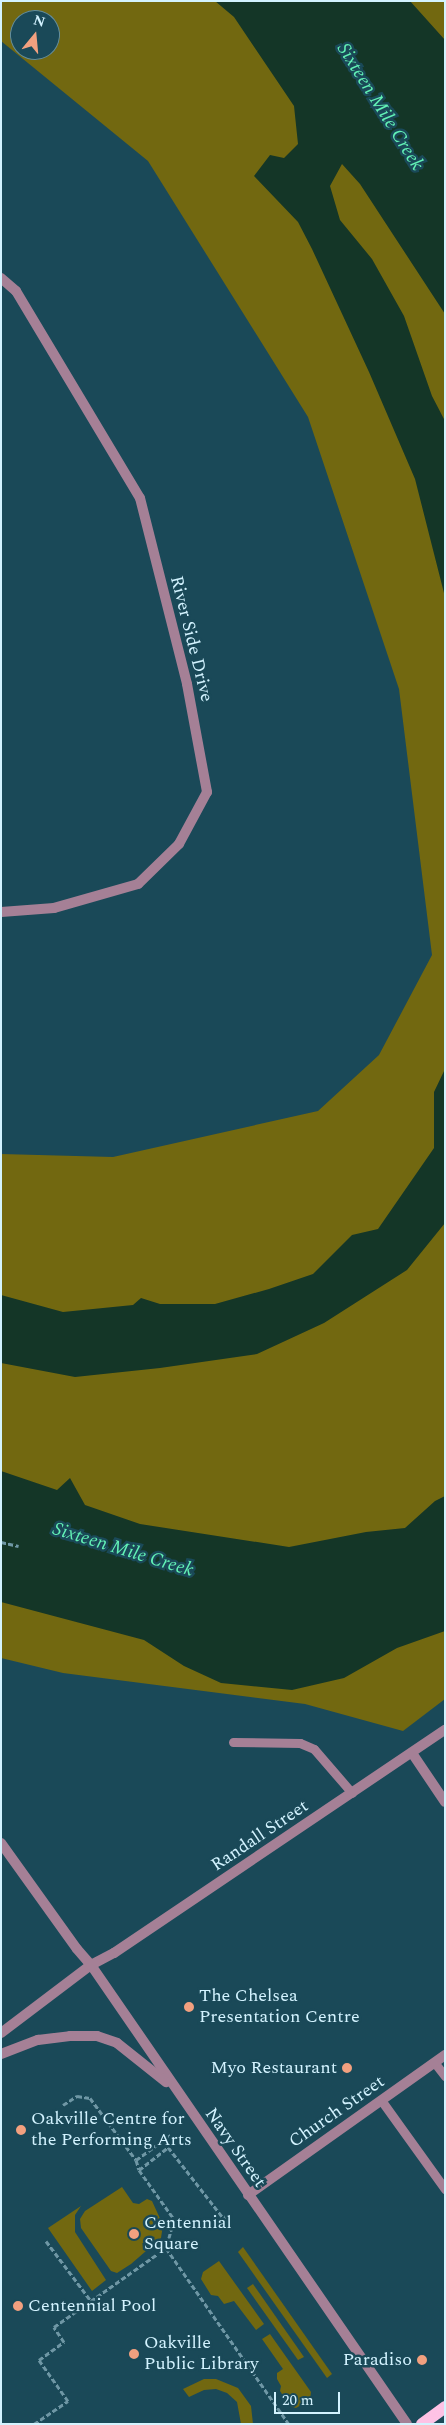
<!DOCTYPE html>
<style>
body{margin:0}
#map{position:relative;width:446px;height:2425px;overflow:hidden;background:#1a4958;font-family:Spectral,serif}
div>[style]{position:absolute}
[style*='--x']{left:calc(var(--x)*1px);top:calc(var(--y)*1px);width:calc(var(--w)*1px);rotate:calc(var(--a)*1deg)}
.green>*{inset:0;background:#726810}
.water>*{inset:0;background:#143627}
.path>*{height:3px;margin-top:-1.5px;transform-origin:0;background:repeating-linear-gradient(90deg,#6f97a5 0 5px,transparent 0 7.5px)}
.service>*{height:9px;margin:-4.5px;padding:0 4.5px;transform-origin:4.5px;border-radius:4.5px;background:#a58096}
.minor>*{height:10px;margin:-5px;padding:0 5px;transform-origin:5px;border-radius:5px;background:#a58096}
.tertiary>*{height:10px;margin:-5px;padding:0 5px;transform-origin:5px;border-radius:5px;background:#a58096}
.primary>*{height:12px;margin:-6px;padding:0 6px;transform-origin:6px;border-radius:6px;background:#fec2e5}
.dots>*{width:14px;height:14px;translate:-50% -50%;box-sizing:border-box;border:2px solid #1a4958;border-radius:50%}
span{translate:-50% -50%;white-space:nowrap;text-align:center;line-height:1.15;-webkit-text-stroke:5px #1a4958;paint-order:stroke}
.street-label{font-size:18px;color:#d3f3ff}
.poi-label{font-size:18px;color:#d3f3ff}
.left{translate:0 -50%;text-align:left}
.right{translate:-100% -50%;text-align:right}
.water-label{font-size:19px;color:#62f1b5;font-style:italic}
.frame{position:absolute;inset:0;border:2px solid #d3f3ff;pointer-events:none}
.north{position:absolute;left:10px;top:10px;width:50px;height:50px;box-sizing:border-box;background:#1a4958;border:1px solid #648d9b;border-radius:50%;rotate:17deg;font-size:14px;font-weight:700;line-height:20px;text-align:center;color:#d3f3ff}
.north::after{content:'';display:block;margin:auto;width:18px;height:22px;background:#f2a07f;clip-path:polygon(50% 0,100% 100%,50% 72%,0 100%)}
.scale{position:absolute;left:274px;top:2392px;width:66px;height:22px;box-sizing:border-box;border:2px solid #d3f3ff;border-top:0;padding-left:6px;font-size:15px;line-height:18px;white-space:nowrap;color:#d3f3ff;-webkit-text-stroke:4px #1a4958;paint-order:stroke}
</style>
<div id="map">
<div class="green">
<i style="clip-path:polygon(evenodd,1px 1px,445px 1px,445px 1699px,403px 1731px,305px 1704px,63px 1673px,1px 1658px,1px 1154px,113px 1157px,318px 1111px,379px 1055px,432px 955px,399px 689px,308px 417px,148px 161px,1px 41px,1px 1px,20px 20px,50px 20px,50px 50px,20px 50px,20px 20px)"></i>
<i style="clip-path:polygon(122px 2187px,133px 2203px,139px 2204px,147px 2199px,152px 2201px,163px 2225px,161px 2238px,131px 2264px,117px 2273px,111px 2271px,81px 2228px,80px 2219px,85px 2211px)"></i>
<i style="clip-path:polygon(81px 2206px,75px 2215px,75px 2232px,106px 2280px,92px 2291px,48px 2228px)"></i>
<i style="clip-path:polygon(243px 2247px,332px 2374px,327px 2378px,238px 2252px)"></i>
<i style="clip-path:polygon(219px 2261px,264px 2324px,256px 2330px,234px 2301px,224px 2304px,218px 2296px,211px 2295px,201px 2279px,203px 2272px)"></i>
<i style="clip-path:polygon(253px 2284px,304px 2357px,298px 2360px,247px 2288px)"></i>
<i style="clip-path:polygon(270px 2334px,311px 2392px,310px 2400px,296px 2408px,290px 2406px,280px 2391px,281px 2386px,277px 2379px,277px 2373px,283px 2369px,262px 2339px)"></i>
<i style="clip-path:polygon(204px 2379px,216px 2379px,238px 2388px,251px 2406px,253px 2424px,241px 2424px,237px 2402px,227px 2393px,216px 2389px,204px 2390px,189px 2397px,183px 2389px)"></i>
</div>
<div class="water">
<i style="clip-path:polygon(215px 1px,410px 1px,445px 40px,445px 314px,360px 184px,342px 164px,330px 186px,340px 220px,372px 259px,404px 316px,432px 396px,445px 421px,445px 597px,415px 479px,369px 372px,312px 249px,298px 222px,254px 176px,270px 155px,284px 158px,298px 144px,294px 106px,234px 17px)"></i>
<i style="clip-path:polygon(445px 1069px,445px 1223px,407px 1270px,324px 1323px,257px 1354px,160px 1368px,75px 1377px,1px 1363px,1px 1295px,63px 1312px,133px 1305px,141px 1298px,160px 1304px,215px 1304px,269px 1289px,313px 1274px,352px 1235px,378px 1229px,434px 1148px,434px 1092px)"></i>
<i style="clip-path:polygon(1px 1471px,57px 1490px,70px 1478px,85px 1505px,140px 1524px,289px 1547px,366px 1532px,405px 1528px,435px 1501px,445px 1496px,445px 1631px,397px 1648px,344px 1678px,292px 1690px,221px 1683px,184px 1666px,144px 1640px,1px 1602px)"></i>
</div>
<div class="path">
<i style="--x:1;--y:1542;--w:18;--a:13"></i>
<i style="--x:63;--y:2105;--w:17;--a:-33"></i>
<i style="--x:77;--y:2096;--w:13;--a:9"></i>
<i style="--x:90;--y:2098;--w:77;--a:53.4"></i>
<i style="--x:136;--y:2160;--w:10;--a:73"></i>
<i style="--x:139;--y:2170;--w:60;--a:54.5"></i>
<i style="--x:174;--y:2219;--w:30;--a:105"></i>
<i style="--x:166;--y:2248;--w:215;--a:55.1"></i>
<i style="--x:136;--y:2160;--w:44;--a:-35.8"></i>
<i style="--x:139;--y:2170;--w:37;--a:-38"></i>
<i style="--x:168;--y:2147;--w:91;--a:52.1"></i>
<i style="--x:224;--y:2219;--w:4;--a:-56"></i>
<i style="--x:46;--y:2241;--w:75;--a:53.1"></i>
<i style="--x:34;--y:2424;--w:41;--a:-34.1"></i>
<i style="--x:68;--y:2401;--w:50;--a:-125.3"></i>
<i style="--x:39;--y:2360;--w:31;--a:-36"></i>
<i style="--x:64;--y:2342;--w:18;--a:-124"></i>
<i style="--x:54;--y:2327;--w:137;--a:-35.2"></i>
</div>
<div class="service">
<i style="--x:233;--y:1742;--w:67;--a:0.9"></i>
<i style="--x:300;--y:1743;--w:15;--a:23"></i>
<i style="--x:314;--y:1749;--w:58;--a:49.2"></i>
<i style="--x:434;--y:2062;--w:18;--a:52"></i>
<i style="--x:381;--y:2100;--w:110;--a:54.3"></i>
</div>
<div class="minor">
<i style="--x:1;--y:278;--w:20;--a:41"></i>
<i style="--x:16;--y:291;--w:241;--a:59.1"></i>
<i style="--x:140;--y:498;--w:192;--a:75.8"></i>
<i style="--x:187;--y:684;--w:110;--a:79.5"></i>
<i style="--x:207;--y:792;--w:59;--a:118.3"></i>
<i style="--x:179;--y:844;--w:57;--a:135.7"></i>
<i style="--x:138;--y:884;--w:87;--a:164.1"></i>
<i style="--x:54;--y:908;--w:53;--a:175.7"></i>
<i style="--x:412;--y:1753;--w:59;--a:56"></i>
</div>
<div class="tertiary">
<i style="--x:1;--y:1843;--w:130;--a:54.4"></i>
<i style="--x:77;--y:1949;--w:21;--a:49"></i>
<i style="--x:91;--y:1965;--w:557;--a:55.45"></i>
<i style="--x:1;--y:2033;--w:113;--a:-37.1"></i>
<i style="--x:91;--y:1965;--w:26;--a:-28"></i>
<i style="--x:114;--y:1953;--w:399;--a:-34"></i>
<i style="--x:1;--y:2054;--w:40;--a:-21"></i>
<i style="--x:38;--y:2040;--w:32;--a:-7"></i>
<i style="--x:70;--y:2036;--w:27;--a:0"></i>
<i style="--x:97;--y:2036;--w:21;--a:19"></i>
<i style="--x:117;--y:2043;--w:63;--a:38.5"></i>
<i style="--x:248;--y:2195;--w:242;--a:-35.4"></i>
</div>
<div class="primary">
<i style="--x:422;--y:2424;--w:29;--a:-36"></i>
</div>
<div class="dots">
<i style="left:189px;top:2007px;background:#f2a07f"></i>
<i style="left:347px;top:2068px;background:#f2a07f"></i>
<i style="left:21px;top:2130px;background:#f2a07f"></i>
<i style="left:134px;top:2234px;background:#f2a07f"></i>
<i style="left:18px;top:2306px;background:#f2a07f"></i>
<i style="left:134px;top:2354px;background:#f2a07f"></i>
<i style="left:422px;top:2360px;background:#f2a07f"></i>
</div>
<div class="street-label">
<span style="left:191px;top:639px;rotate:76deg">River Side Drive</span>
<span style="left:260px;top:1836px;rotate:-34deg">Randall Street</span>
<span style="left:337px;top:2112px;rotate:-35deg">Church Street</span>
<span style="left:235px;top:2148px;rotate:55deg">Navy Street</span>
</div>
<div class="poi-label">
<span class="left" style="left:199px;top:2007px">The Chelsea<br>Presentation Centre</span>
<span class="right" style="left:337px;top:2068px">Myo Restaurant</span>
<span class="left" style="left:31px;top:2130px">Oakville Centre for<br>the Performing Arts</span>
<span class="left" style="left:144px;top:2234px">Centennial<br>Square</span>
<span class="left" style="left:28px;top:2306px">Centennial Pool</span>
<span class="left" style="left:144px;top:2354px">Oakville<br>Public Library</span>
<span class="right" style="left:412px;top:2360px">Paradiso</span>
</div>
<div class="water-label">
<span style="left:380px;top:107px;rotate:58deg">Sixteen Mile Creek</span>
<span style="left:123px;top:1550px;rotate:17deg">Sixteen Mile Creek</span>
</div>
<div class="frame"></div>
<div class="north">N</div>
<div class="scale">20 m</div>
</div>
